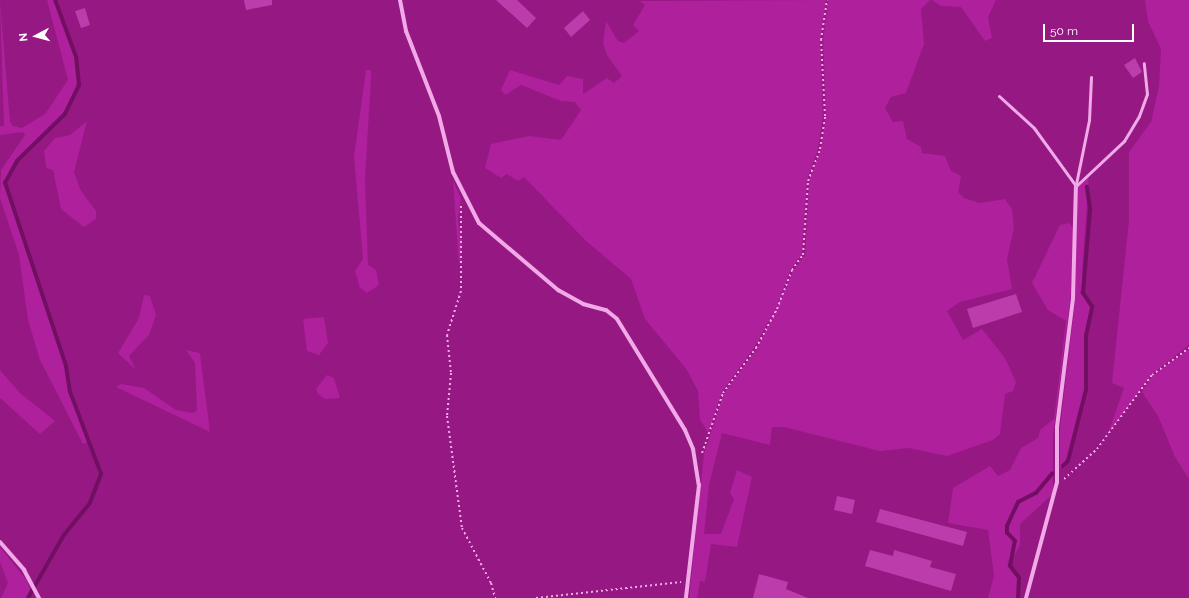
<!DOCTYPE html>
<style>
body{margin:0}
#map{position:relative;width:1189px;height:598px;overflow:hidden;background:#951883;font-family:Raleway,sans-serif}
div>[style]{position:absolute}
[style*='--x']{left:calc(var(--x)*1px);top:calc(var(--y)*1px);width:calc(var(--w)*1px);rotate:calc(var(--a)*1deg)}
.green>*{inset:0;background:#ae209c}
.stream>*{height:3.5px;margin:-1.75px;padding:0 1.75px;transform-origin:1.75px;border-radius:1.75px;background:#720f63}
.building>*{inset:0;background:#bb3caa}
.path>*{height:2px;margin-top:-1px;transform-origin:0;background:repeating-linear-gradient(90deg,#f1a9e7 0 2px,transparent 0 5px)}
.service>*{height:3px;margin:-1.5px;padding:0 1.5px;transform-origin:1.5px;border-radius:1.5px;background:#f1a9e7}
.minor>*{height:4px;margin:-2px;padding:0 2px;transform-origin:2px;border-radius:2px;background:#f1a9e7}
span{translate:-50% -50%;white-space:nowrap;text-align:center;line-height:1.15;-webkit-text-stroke:3px #951883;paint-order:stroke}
.north{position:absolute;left:16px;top:16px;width:40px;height:40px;-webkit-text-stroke:3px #951883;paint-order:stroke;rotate:264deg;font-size:11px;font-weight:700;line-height:16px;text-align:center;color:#fff}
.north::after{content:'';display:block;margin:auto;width:14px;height:18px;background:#fff;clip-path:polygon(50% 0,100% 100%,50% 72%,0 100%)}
.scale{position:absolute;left:1043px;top:24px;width:91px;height:18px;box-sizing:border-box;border:2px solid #fff;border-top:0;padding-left:5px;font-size:12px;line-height:14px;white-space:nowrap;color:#fff;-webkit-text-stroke:3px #951883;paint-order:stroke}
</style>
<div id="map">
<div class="green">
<i style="clip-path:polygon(0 0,10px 122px,13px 126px,22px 128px,45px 114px,68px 80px,47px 0,55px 0,79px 71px,74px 99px,65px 114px,16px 161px,5px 183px,65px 366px,87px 443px,83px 444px,40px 360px,28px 320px,19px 255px,0 198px,1px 170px,25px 135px,23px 132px,0 135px,0 126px,4px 126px)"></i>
<i style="clip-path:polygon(826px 0,820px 40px,823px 116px,818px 149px,807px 180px,802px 254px,791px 269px,776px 308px,754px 348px,722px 392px,708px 433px,700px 419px,698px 391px,687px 370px,645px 319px,631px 279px,585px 240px,524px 177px,518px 181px,507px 174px,501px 178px,485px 168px,491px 144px,529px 136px,561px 140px,581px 110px,575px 102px,561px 101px,521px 85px,505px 95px,501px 90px,510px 70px,559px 85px,567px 76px,583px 79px,583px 94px,607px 78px,614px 83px,622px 76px,607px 55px,603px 43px,606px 21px,618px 41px,624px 43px,639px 31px,633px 25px,645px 5px,639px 1px)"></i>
<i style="clip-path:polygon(828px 0,930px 0,921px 9px,924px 44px,906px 93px,891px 97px,885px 108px,893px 122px,903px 121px,907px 139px,921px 147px,922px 153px,945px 156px,951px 171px,961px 176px,958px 192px,964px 198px,980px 203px,1005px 199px,1012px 209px,1014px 228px,1007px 259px,1012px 289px,960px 302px,947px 311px,963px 340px,982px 329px,1005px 358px,1016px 382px,1013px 391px,1005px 394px,1000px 434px,993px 440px,947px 456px,909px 448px,880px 451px,784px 427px,772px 427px,770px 445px,722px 433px,709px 485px,704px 534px,721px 534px,734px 499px,730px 493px,737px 470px,752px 477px,737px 547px,711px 544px,705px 582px,700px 581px,697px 598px,689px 598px,704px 454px,724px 393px,757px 349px,793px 271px,805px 255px,809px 181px,821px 149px,826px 116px,823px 41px)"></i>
<i style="clip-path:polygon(932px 0,996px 0,988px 17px,992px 38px,985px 41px,961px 7px,941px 6px)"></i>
<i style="clip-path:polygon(1145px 0,1189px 0,1189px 345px,1151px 375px,1107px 436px,1124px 388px,1112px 383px,1129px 220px,1129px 152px,1151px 122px,1159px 86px,1161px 49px,1148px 21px)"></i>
<i style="clip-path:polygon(366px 70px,371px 70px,371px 77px,365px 180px,368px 265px,376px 270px,379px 285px,367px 293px,360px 288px,355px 271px,363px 259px,354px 157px)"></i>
<i style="clip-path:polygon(87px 121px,74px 172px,81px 191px,96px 211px,96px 219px,84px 227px,61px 209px,53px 170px,46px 168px,44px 151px,55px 138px,70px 135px)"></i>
<i style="clip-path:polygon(1089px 174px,1082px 275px,1082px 294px,1091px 307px,1085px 335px,1085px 390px,1068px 461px,1060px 468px,1060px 427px,1075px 301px,1077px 186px)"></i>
<i style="clip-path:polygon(453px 180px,461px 199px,458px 219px,462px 245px,459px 267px)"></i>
<i style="clip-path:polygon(1070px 223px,1074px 232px,1071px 294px,1053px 437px,1053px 471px,1035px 492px,1017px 501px,1006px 526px,1006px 534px,1013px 541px,1009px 566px,1018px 579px,1018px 594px,1016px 598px,988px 598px,994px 576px,988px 530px,948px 523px,953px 488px,990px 466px,998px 476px,1010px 470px,1021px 448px,1038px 438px,1040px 430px,1054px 419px,1066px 321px,1048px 310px,1032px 283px,1060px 225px)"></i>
<i style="clip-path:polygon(144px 295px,150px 296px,156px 315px,149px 335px,129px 356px,136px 370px,118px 353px,139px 318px)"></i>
<i style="clip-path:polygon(324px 317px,328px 343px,319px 355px,307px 351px,303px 319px)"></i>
<i style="clip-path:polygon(1189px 349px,1189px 479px,1175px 457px,1158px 416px,1142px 392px,1152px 376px)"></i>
<i style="clip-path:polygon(186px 350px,200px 353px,210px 432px,116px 387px,121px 384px,144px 388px,176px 410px,193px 413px,197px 411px,195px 363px)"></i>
<i style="clip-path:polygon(0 370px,20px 393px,55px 421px,40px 434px,0 398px)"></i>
<i style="clip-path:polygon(327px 375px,334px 378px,340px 398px,325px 399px,318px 394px,316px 389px)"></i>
<i style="clip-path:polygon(1053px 475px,1053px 494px,1020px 524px,1020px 545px,1011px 562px,1016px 541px,1008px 532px,1008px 527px,1019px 503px,1037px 494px)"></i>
<i style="clip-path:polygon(0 547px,27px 581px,30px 589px,27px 598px,1px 598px,8px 583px,0 562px)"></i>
</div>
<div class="stream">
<i style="--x:1063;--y:466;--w:7;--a:-45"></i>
<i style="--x:1068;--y:461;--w:73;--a:-75.8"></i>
<i style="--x:1086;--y:390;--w:54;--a:-90"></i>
<i style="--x:1086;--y:336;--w:30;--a:-78"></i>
<i style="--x:1092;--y:307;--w:17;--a:-123"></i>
<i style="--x:1083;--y:293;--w:84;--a:-85.2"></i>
<i style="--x:1090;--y:209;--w:22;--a:-98"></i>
<i style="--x:28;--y:598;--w:73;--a:-60.3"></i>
<i style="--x:64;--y:535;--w:41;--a:-50.9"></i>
<i style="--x:90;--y:503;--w:31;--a:-69"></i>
<i style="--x:101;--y:474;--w:88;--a:-110.7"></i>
<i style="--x:70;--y:392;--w:26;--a:-99"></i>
<i style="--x:66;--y:366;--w:193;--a:-108.4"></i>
<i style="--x:5;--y:183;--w:25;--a:-61"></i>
<i style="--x:17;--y:161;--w:67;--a:-44.4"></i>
<i style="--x:65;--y:114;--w:32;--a:-64"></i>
<i style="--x:79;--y:85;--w:28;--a:-96"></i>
<i style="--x:76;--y:57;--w:61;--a:-110.2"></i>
<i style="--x:1018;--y:598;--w:20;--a:-87"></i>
<i style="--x:1019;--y:578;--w:15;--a:-127"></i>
<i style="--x:1010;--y:566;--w:25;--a:-79"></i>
<i style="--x:1015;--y:541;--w:11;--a:-135"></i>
<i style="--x:1007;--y:533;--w:7;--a:-90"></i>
<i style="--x:1007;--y:526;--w:26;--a:-65"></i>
<i style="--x:1018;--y:502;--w:20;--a:-27"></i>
<i style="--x:1036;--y:493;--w:25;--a:-50"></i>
</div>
<div class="building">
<i style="clip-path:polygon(244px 0,272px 0,272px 5px,246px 10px)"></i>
<i style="clip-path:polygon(496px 0,517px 0,536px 18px,527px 28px)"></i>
<i style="clip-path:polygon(85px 8px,90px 25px,81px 28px,75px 11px)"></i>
<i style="clip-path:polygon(583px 11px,590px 20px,571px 37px,564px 28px)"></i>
<i style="clip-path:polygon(1135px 58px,1142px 72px,1133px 78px,1124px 65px)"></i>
<i style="clip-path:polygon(1016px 294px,1022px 312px,973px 328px,967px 309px)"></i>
<i style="clip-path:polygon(837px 496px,855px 500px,852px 514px,834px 510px)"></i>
<i style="clip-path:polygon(880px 509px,967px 532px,963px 546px,876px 522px)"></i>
<i style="clip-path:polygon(870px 550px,893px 556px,894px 550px,932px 561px,930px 567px,956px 574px,951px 591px,865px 566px)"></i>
<i style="clip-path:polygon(759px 574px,788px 582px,786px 589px,808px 598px,753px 598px)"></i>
</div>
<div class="path">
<i style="--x:461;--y:206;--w:85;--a:90"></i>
<i style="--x:461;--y:291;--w:46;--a:107.7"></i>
<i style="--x:447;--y:335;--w:38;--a:84"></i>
<i style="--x:451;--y:373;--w:43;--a:95.3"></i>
<i style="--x:447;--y:416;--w:113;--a:82.4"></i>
<i style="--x:462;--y:528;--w:62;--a:62.2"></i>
<i style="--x:491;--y:583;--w:16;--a:75"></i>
<i style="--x:702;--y:453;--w:64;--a:-70.7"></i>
<i style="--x:723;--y:393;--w:56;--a:-53.7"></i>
<i style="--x:756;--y:348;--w:44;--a:-61.7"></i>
<i style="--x:777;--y:309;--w:42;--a:-69"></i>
<i style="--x:792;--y:270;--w:19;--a:-54"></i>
<i style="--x:803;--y:255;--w:74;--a:-86.1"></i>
<i style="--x:808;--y:181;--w:34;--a:-69"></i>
<i style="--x:820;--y:149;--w:33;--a:-81"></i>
<i style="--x:825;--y:116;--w:76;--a:-93"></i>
<i style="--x:821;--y:40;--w:40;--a:-81.5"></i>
<i style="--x:1064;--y:479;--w:45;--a:-42.3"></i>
<i style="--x:1097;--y:449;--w:92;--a:-53.4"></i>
<i style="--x:1152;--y:375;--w:46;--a:-36.1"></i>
<i style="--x:536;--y:598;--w:146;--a:-6.3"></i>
</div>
<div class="service">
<i style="--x:999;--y:96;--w:47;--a:42.4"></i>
<i style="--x:1034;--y:128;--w:72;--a:54.1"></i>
<i style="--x:1076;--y:184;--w:65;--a:-78.5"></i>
<i style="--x:1089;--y:120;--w:43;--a:-87.3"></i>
<i style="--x:1076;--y:186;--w:66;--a:-43.2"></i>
<i style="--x:1124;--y:141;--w:29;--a:-59"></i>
<i style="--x:1139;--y:116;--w:23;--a:-70"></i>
<i style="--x:1147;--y:94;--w:31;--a:-96"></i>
</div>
<div class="minor">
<i style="--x:400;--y:0;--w:32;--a:79"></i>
<i style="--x:406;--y:31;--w:91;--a:68.8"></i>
<i style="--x:439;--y:116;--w:58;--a:76"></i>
<i style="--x:453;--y:172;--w:57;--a:63"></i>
<i style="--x:479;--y:223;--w:104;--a:40.3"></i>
<i style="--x:558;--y:290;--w:29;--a:29"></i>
<i style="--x:583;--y:304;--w:24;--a:15"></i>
<i style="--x:606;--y:310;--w:14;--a:39"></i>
<i style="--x:617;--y:319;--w:130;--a:58.5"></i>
<i style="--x:685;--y:430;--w:21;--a:67"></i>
<i style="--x:693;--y:449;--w:36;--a:81"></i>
<i style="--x:699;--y:485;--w:114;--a:96.6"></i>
<i style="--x:0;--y:542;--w:37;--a:49"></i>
<i style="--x:24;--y:570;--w:32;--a:62"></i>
<i style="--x:1026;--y:598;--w:120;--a:-75"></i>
<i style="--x:1057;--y:482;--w:55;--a:-90"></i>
<i style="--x:1057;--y:427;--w:130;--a:-82.9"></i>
<i style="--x:1073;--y:298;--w:112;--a:-88.5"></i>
</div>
<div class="north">N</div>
<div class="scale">50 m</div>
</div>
